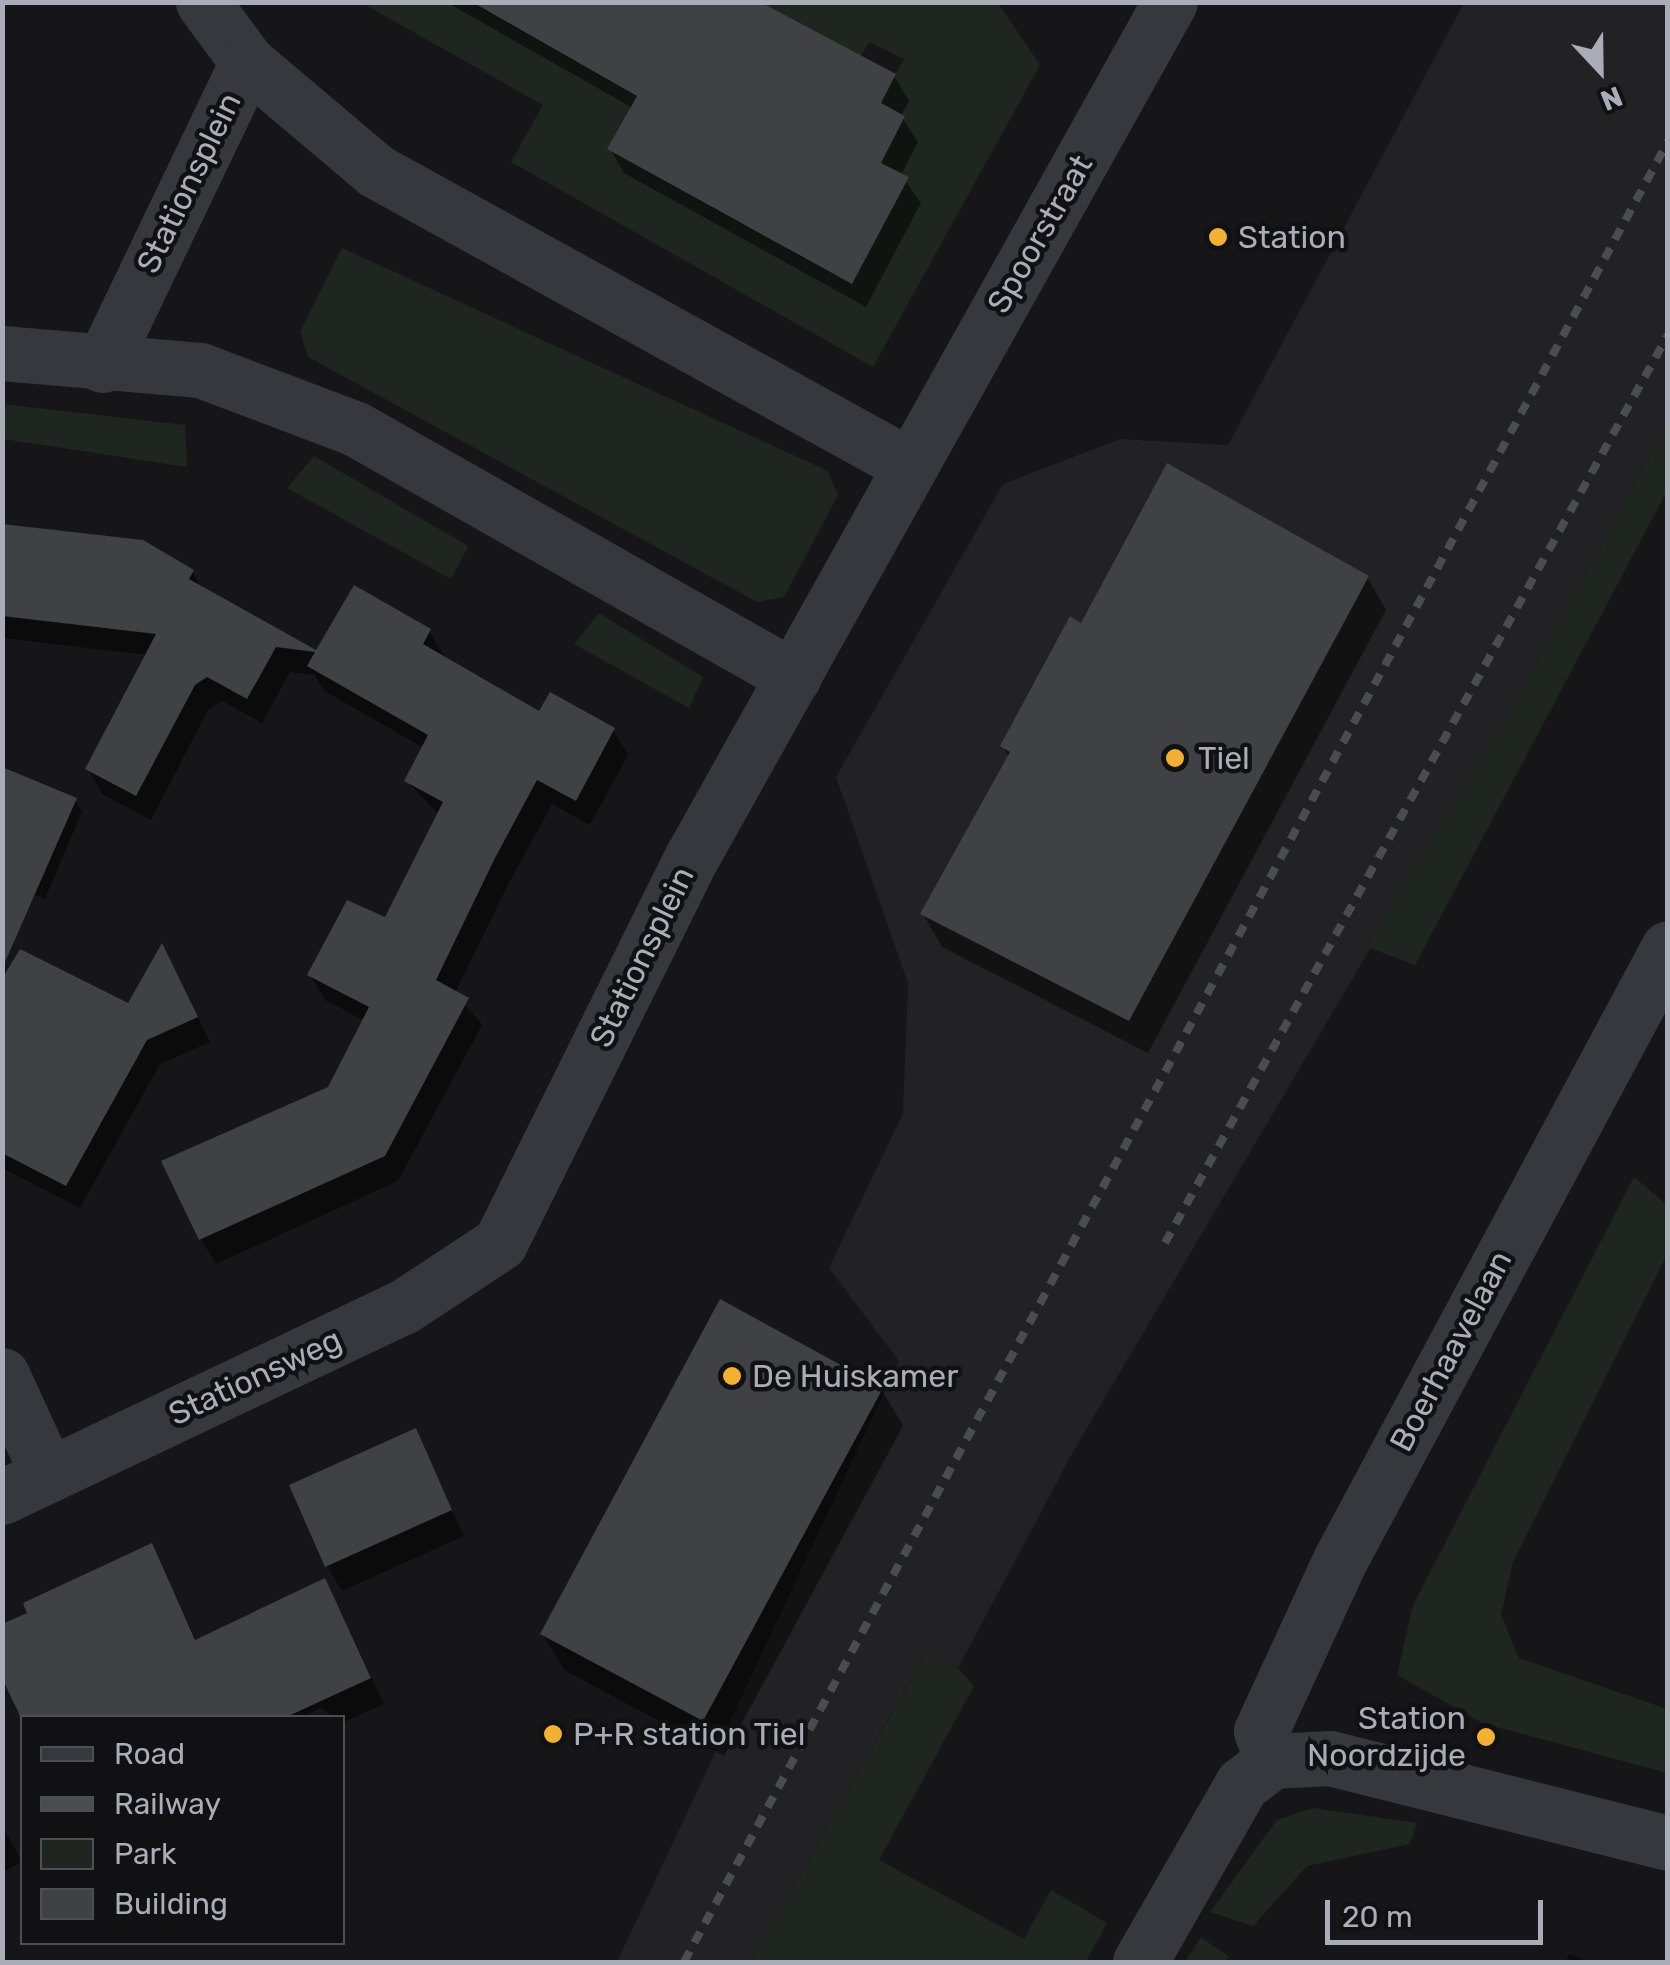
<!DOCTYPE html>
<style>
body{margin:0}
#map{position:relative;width:1670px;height:1965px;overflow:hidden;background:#161618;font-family:Rubik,sans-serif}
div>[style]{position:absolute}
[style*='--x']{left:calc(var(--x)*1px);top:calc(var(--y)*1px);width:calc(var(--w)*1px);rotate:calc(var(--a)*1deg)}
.built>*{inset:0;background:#222225}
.green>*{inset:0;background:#1e261f}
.shadow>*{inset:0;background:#0007}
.building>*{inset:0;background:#404145}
.minor>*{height:55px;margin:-27.5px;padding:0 27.5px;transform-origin:27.5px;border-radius:27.5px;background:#37383d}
.tertiary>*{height:55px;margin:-27.5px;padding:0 27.5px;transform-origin:27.5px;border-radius:27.5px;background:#37383d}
.rail>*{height:8px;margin-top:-4px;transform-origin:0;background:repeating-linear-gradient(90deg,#4a4c52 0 12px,transparent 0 22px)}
.dots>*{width:28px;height:28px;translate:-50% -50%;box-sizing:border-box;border:5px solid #111113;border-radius:50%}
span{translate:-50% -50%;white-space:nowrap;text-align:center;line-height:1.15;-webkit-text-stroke:9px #111113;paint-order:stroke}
.street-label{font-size:32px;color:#a8adb8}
.poi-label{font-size:32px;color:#a8adb8}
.left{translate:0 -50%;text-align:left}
.right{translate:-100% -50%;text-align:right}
.frame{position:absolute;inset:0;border:5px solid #a8adb8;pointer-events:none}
.legend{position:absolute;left:20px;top:1715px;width:325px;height:230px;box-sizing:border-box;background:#111113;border:2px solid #4d4f55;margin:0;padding:12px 18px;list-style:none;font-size:30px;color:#a8adb8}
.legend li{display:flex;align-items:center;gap:20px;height:50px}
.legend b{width:50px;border:2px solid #4d4f55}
.north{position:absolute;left:1550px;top:20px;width:100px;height:100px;-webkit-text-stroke:8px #111113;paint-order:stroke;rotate:158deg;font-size:28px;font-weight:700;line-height:40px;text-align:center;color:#a8adb8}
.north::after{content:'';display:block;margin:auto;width:35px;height:45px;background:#a8adb8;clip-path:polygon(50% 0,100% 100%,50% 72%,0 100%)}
.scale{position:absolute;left:1325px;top:1900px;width:218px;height:45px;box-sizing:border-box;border:5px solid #a8adb8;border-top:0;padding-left:12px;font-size:30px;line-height:35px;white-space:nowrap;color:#a8adb8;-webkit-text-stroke:8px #111113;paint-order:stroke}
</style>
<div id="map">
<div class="built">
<i style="clip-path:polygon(1464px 3px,1667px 3px,1667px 424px,1509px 714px,1074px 1450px,958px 1668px,922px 1659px,751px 1962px,617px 1962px,899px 1361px,829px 1268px,903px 1113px,908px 983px,836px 777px,1003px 484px,1120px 439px,1228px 445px)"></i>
</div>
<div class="green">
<i style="clip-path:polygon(evenodd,362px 3px,472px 3px,577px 62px,715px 3px,998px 3px,1040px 65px,873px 367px,511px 162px,543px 105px,362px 3px,869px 42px,904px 59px,881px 103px,905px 116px,875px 159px,909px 177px,852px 284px,788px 250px,851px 130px,845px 84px,869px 42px,362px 3px,642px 87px,774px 161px,739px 223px,608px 149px,642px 87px)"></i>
<i style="clip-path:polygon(342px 248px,828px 471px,838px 495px,784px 597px,757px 602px,308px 357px,300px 332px)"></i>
<i style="clip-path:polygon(3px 404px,185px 425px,187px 467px,3px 439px)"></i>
<i style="clip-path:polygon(1667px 424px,1667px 491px,1415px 965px,1365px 946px,1509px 714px)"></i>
<i style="clip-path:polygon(314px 456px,468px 546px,451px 579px,287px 488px)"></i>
<i style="clip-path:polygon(599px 613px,703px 677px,689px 708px,574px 644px)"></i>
<i style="clip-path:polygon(1634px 1177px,1667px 1205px,1667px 1255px,1513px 1562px,1501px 1615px,1519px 1658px,1667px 1709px,1667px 1773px,1482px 1723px,1397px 1675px,1413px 1605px)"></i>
<i style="clip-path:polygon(923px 1658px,958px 1668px,974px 1686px,879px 1860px,1024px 1939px,1051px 1890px,1107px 1923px,1086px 1962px,751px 1962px)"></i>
<i style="clip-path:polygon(1313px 1808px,1417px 1823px,1410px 1844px,1307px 1866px,1253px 1926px,1210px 1912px,1277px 1820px)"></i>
<i style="clip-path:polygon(1201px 1937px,1229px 1957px,1225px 1962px,1185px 1962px)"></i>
</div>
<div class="shadow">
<i style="clip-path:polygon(446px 2px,756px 2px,894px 76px,909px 101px,901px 116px,918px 142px,901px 175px,921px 203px,866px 307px,624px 173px,610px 149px,633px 108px)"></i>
<i style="clip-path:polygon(2px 526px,192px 572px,202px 589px,317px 653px,429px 631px,444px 656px,540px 715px,613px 730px,628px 755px,590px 825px,552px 804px,509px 883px,455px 993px,482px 1025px,398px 1181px,216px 1264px,201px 1239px,330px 1089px,365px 1021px,325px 1000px,310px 975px,386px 921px,439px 815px,407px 781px,424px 748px,324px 691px,315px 675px,290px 672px,262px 723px,222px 701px,208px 710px,151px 820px,102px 794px,88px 769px,147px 655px,2px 638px)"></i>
<i style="clip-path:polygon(1367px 577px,1386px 610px,1148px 1053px,942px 947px,923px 914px,1010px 758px,1002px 746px,1081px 627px)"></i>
<i style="clip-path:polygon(75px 800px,82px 812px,45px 899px,2px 882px)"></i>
<i style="clip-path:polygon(175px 970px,210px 1042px,160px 1064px,80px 1208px,2px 1168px,2px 984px,129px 1007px)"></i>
<i style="clip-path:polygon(882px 1390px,903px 1426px,724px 1756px,564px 1670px,542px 1633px)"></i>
<i style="clip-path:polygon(414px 1432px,464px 1536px,342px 1591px,327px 1566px)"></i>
<i style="clip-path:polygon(151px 1546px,197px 1642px,338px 1607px,384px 1704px,342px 1723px,321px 1708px,300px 1718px,24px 1718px)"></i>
<i style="clip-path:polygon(2px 1826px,22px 1861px,2px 1873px)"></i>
<i style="clip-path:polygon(1569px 1954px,1589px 1962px,1566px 1962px)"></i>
</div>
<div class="building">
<i style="clip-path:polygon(472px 2px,760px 2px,896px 74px,881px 103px,905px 116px,881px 163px,909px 177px,852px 284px,607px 149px,637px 96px)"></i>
<i style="clip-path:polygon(1167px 463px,1369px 576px,1129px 1021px,920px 914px,1010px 752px,1000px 746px,1070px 616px,1081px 623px)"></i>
<i style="clip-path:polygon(2px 524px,143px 540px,194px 570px,189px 579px,316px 650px,354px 585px,431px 629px,423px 644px,539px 711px,550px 692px,615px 728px,576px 801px,537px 780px,495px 858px,436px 980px,469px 998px,385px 1156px,199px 1240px,161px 1161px,328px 1087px,369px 1007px,307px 975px,347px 900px,385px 917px,443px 802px,404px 781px,428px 735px,307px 666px,315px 652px,276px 647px,247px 699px,207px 677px,195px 685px,136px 796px,85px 769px,156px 634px,2px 616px)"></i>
<i style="clip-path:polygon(2px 767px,77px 798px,2px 969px)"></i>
<i style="clip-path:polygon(162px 943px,198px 1017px,147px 1040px,66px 1186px,2px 1153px,2px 979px,20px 949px,128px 1003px)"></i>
<i style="clip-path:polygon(720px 1299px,883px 1388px,703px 1721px,540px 1634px)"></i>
<i style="clip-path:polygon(416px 1428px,452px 1510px,325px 1567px,289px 1485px)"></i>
<i style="clip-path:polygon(152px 1543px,195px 1640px,325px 1578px,371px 1678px,284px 1718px,21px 1718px,2px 1678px,2px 1624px,27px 1613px,23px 1603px)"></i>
</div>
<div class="minor">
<i style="--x:203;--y:2;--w:74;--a:53.7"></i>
<i style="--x:247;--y:62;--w:169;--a:40.2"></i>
<i style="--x:376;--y:171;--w:606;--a:28.89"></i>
<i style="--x:2;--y:353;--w:199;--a:4.9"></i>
<i style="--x:200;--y:370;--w:167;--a:20.7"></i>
<i style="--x:356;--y:429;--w:503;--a:29.52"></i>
<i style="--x:102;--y:365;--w:336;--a:-64.4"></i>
<i style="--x:2;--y:1375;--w:110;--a:65.3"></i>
<i style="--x:2;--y:1497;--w:444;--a:-25.4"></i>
<i style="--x:403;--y:1307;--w:116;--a:-33.4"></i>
<i style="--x:500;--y:1243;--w:433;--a:-63.6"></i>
<i style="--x:693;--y:855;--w:977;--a:-60.79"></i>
</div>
<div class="tertiary">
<i style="--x:1272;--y:1761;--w:32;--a:-110"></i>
<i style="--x:1261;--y:1731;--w:188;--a:-65.2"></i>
<i style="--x:1340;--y:1560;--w:694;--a:-61.81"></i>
<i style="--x:1140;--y:1962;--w:205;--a:-60.2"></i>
<i style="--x:1242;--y:1784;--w:38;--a:-37"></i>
<i style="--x:1272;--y:1761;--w:58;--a:-3"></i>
<i style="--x:1330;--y:1758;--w:349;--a:14.1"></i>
</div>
<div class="rail">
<i style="--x:1165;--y:1243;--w:1038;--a:-61.02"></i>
<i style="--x:684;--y:1962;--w:2070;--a:-61.61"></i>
</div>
<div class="dots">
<i style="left:1218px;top:237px;background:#f2b134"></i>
<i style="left:1175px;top:758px;background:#f2b134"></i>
<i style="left:732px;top:1376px;background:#f2b134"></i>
<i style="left:553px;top:1734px;background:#f2b134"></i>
<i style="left:1486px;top:1737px;background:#f2b134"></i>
</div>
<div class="street-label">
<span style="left:189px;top:183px;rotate:-64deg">Stationsplein</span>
<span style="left:1040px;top:234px;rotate:-60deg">Spoorstraat</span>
<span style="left:642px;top:957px;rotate:-64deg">Stationsplein</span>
<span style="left:1451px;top:1351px;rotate:-62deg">Boerhaavelaan</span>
<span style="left:255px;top:1377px;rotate:-25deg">Stationsweg</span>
</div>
<div class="poi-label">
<span class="left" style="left:1238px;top:237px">Station</span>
<span class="left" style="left:1198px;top:758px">Tiel</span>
<span class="left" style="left:752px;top:1376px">De Huiskamer</span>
<span class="right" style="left:1466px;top:1737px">Station<br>Noordzijde</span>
<span class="left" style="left:573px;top:1734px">P+R station Tiel</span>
</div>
<div class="frame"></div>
<ul class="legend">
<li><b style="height:12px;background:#37383d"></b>Road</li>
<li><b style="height:12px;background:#4a4c52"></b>Railway</li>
<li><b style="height:28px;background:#1e261f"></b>Park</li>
<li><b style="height:28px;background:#404145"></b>Building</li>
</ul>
<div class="north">N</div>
<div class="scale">20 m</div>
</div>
